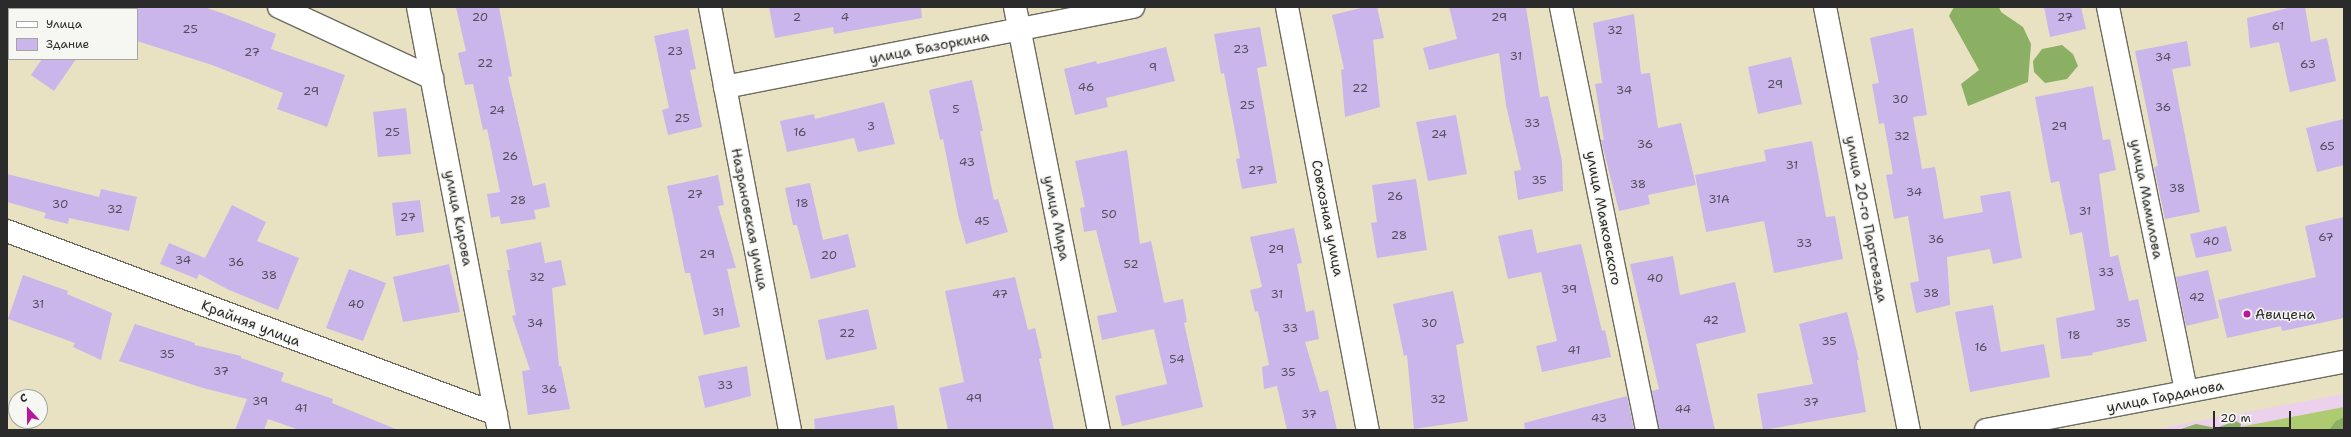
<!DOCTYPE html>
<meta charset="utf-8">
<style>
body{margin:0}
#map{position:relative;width:2351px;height:437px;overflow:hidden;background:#e8e2c2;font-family:"Shantell Sans",sans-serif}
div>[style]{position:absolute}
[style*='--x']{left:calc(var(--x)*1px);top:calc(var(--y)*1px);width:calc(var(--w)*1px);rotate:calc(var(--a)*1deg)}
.built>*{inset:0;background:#ebd1eb}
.green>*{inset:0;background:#afcb71}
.forest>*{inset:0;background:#8baf63}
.building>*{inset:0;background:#cab6eb}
.roads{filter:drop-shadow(1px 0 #6d6b60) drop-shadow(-1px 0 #6d6b60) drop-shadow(0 1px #6d6b60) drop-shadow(0 -1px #6d6b60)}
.street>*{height:22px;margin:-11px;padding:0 11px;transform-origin:11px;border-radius:11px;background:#fff}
.secondary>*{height:22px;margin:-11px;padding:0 11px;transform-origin:11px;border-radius:11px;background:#fff}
.dots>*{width:11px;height:11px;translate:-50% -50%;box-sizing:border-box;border:2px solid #f6f6f2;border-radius:50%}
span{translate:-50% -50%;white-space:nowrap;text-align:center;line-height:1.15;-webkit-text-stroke:3px #f6f6f2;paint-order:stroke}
.number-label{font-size:12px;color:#534e5b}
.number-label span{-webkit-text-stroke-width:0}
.street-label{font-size:14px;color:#2b2b2b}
.poi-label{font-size:14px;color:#2b2b2b}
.left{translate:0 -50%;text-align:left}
.frame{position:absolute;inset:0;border:8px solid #2b2b2b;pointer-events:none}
.legend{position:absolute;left:8px;top:8px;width:130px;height:52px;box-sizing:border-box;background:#f6f6f2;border:1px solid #a5a5a2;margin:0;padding:5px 7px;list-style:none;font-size:12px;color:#2b2b2b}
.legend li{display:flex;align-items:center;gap:8px;height:20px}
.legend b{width:20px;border:1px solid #a5a5a2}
.north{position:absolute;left:8px;top:389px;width:40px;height:40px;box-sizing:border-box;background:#f6f6f2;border:1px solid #a5a5a2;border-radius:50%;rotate:338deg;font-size:11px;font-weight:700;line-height:16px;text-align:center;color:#2b2b2b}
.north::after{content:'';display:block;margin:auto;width:14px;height:18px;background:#b5179e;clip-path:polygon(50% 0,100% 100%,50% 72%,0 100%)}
.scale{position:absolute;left:2213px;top:411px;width:78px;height:18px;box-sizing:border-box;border:2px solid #2b2b2b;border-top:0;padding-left:5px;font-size:12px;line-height:14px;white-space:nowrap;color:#2b2b2b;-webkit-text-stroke:3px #f6f6f2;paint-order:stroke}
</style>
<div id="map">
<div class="built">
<i style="clip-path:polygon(2344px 394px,2344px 430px,2151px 430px,2290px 404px)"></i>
</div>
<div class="green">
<i style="clip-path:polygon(2344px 407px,2344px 430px,2224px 430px)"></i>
</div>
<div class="forest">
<i style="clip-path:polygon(1954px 7px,1999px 7px,2001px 12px,2023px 27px,2031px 44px,2028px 82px,1968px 106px,1961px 84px,1979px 70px,1949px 16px)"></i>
<i style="clip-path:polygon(2062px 45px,2073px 54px,2078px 66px,2067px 79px,2045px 83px,2034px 72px,2033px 61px,2042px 49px)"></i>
<i style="clip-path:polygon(2344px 417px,2344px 430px,2329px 430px,2336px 421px)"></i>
<i style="clip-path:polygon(2236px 421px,2241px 424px,2240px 430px,2178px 430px,2196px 424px,2216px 428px)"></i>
</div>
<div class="building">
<i style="clip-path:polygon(137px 7px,204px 7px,222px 13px,276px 34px,271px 49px,345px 75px,327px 127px,277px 109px,283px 93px,212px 65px,137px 41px)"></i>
<i style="clip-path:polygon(456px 7px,499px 7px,512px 76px,508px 77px,533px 186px,545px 183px,550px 207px,534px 210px,536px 219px,501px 224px,499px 216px,491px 218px,487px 194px,500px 192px,487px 129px,483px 130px,473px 84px,465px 85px,458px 53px,466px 51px)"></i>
<i style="clip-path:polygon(769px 7px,921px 7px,922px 18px,834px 34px,833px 27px,775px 38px)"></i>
<i style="clip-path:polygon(1365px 7px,1377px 7px,1384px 38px,1373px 40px,1380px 107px,1345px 117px,1341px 70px,1344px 69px,1332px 15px)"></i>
<i style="clip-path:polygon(1449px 7px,1526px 7px,1540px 97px,1548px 96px,1562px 161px,1563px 191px,1518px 200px,1514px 171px,1521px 170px,1506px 105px,1499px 53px,1429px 70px,1423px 48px,1457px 39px)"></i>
<i style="clip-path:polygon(2044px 7px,2081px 7px,2086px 29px,2050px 37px)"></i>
<i style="clip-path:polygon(2292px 7px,2305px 7px,2311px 42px,2327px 38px,2336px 81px,2290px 92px,2279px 42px,2250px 48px,2247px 18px)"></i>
<i style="clip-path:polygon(1634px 14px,1641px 74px,1650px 73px,1658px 128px,1681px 123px,1696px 185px,1648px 195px,1650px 204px,1619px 211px,1601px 140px,1604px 140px,1595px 84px,1602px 83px,1593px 23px)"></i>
<i style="clip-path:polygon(1260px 27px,1267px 66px,1257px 68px,1277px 183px,1242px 189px,1236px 159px,1240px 158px,1224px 73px,1221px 74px,1214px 34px)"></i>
<i style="clip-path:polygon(1913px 28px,1927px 115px,1913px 117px,1922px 169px,1935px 167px,1944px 219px,1983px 212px,1980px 196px,2010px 191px,2022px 258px,1993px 264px,1990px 249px,1947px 257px,1950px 305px,1916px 313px,1910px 283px,1919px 281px,1908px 216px,1894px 219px,1886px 175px,1893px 174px,1884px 123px,1879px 124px,1872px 84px,1879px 83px,1870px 38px)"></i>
<i style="clip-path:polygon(688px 29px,696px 69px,690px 70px,702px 127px,668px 135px,662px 110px,669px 108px,654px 36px)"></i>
<i style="clip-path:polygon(2187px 41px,2191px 66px,2172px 69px,2200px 212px,2165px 219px,2154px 167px,2158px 166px,2135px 51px)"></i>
<i style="clip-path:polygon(1166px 47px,1175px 81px,1106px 98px,1108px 107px,1075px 115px,1064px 69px,1096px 61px,1097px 64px)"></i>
<i style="clip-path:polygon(1791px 57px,1802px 104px,1758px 114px,1748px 67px)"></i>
<i style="clip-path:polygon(42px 59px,76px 59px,54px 91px,31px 75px)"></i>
<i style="clip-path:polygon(972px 80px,983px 131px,980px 131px,994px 200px,998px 199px,1008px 232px,966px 244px,958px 215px,943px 139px,940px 140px,929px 90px)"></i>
<i style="clip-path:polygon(2093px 86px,2103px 140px,2110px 139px,2116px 170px,2099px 174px,2110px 257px,2118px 255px,2129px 301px,2138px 299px,2147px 341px,2092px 353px,2093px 355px,2061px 359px,2056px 318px,2095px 310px,2082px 232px,2070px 235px,2059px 181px,2051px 183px,2035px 97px)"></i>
<i style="clip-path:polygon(884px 102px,895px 144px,858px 152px,854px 138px,787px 152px,780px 121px,814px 114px,815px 119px)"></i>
<i style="clip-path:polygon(406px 108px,411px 154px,378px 157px,373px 112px)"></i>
<i style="clip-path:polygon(1456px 115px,1467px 174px,1428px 181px,1416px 122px)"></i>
<i style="clip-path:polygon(2344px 119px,2344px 165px,2317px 172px,2306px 128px)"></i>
<i style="clip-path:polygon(1812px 141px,1826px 217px,1835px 216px,1843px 259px,1774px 273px,1764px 221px,1706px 232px,1695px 175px,1766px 161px,1764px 150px)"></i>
<i style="clip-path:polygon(1127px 150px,1140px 244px,1151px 241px,1164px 303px,1183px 299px,1187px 322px,1184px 323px,1203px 407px,1122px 426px,1115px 396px,1167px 384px,1154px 329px,1102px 340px,1097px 316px,1117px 312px,1096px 230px,1084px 232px,1080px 208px,1085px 207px,1075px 161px)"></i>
<i style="clip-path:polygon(7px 174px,99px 197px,101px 189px,137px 197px,129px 231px,69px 218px,68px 224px,44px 218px,46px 213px,7px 202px)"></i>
<i style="clip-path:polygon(718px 175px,724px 205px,718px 206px,736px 268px,727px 269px,740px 327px,704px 335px,690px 273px,685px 273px,667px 186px)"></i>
<i style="clip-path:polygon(1416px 179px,1427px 250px,1377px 258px,1371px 223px,1377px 222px,1372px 185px)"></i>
<i style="clip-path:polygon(810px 183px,823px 240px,848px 234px,856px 267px,811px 279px,797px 225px,793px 225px,785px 188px)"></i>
<i style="clip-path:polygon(420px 200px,424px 232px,396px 236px,392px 203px)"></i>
<i style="clip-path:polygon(232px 205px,266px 222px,257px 241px,299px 258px,278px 310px,229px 290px,199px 274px,197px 279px,160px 264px,169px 243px,205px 258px)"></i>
<i style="clip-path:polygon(2344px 217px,2344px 318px,2282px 331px,2281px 326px,2227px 338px,2218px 300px,2316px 277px,2305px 226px)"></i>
<i style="clip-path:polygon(2226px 226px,2232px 251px,2196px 258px,2190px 234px)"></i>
<i style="clip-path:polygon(1294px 228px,1302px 263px,1297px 264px,1306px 312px,1314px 310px,1319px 339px,1305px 342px,1320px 392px,1328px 390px,1337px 430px,1287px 430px,1277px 386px,1264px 389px,1262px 367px,1269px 365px,1258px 311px,1255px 312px,1250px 290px,1262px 287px,1250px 237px)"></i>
<i style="clip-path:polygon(1532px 229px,1537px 253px,1581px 244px,1602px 331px,1605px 330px,1611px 357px,1542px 372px,1536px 346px,1557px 341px,1541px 272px,1508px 279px,1498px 236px)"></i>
<i style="clip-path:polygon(541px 242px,545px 263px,561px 260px,566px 285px,552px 288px,559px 366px,561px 366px,570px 409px,528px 415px,522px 371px,530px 370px,512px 316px,516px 315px,507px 270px,510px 270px,506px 250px)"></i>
<i style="clip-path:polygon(1673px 256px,1680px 295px,1735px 282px,1746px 332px,1696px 344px,1715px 430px,1659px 430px,1652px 391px,1659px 389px,1630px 264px)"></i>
<i style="clip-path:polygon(449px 264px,460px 312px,403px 322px,393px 277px)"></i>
<i style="clip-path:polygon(349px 269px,386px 283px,363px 341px,326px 328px)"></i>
<i style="clip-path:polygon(2208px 270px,2219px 318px,2186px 326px,2176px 277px)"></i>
<i style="clip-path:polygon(23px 275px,68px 291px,67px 294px,112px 313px,101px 360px,73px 347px,75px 343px,8px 319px)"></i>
<i style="clip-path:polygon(1015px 277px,1028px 330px,1035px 328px,1042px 358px,1039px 359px,1054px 430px,948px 430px,939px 388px,964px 382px,945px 291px)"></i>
<i style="clip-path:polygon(1453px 291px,1464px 343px,1456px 345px,1468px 421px,1414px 429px,1407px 355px,1404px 356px,1393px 304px)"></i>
<i style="clip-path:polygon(1993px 305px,2001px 352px,2044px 344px,2050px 377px,1970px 392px,1955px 312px)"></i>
<i style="clip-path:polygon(868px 309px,877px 349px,826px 360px,818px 320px)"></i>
<i style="clip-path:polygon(1847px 312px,1859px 360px,1857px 360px,1866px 412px,1763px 430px,1757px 394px,1813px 384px,1799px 324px)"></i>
<i style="clip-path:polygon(135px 324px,195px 343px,195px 345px,241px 356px,241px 358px,284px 373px,281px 381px,333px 399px,332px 403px,398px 430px,299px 430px,268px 419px,264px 430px,235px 430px,247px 399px,203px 388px,119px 361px)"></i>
<i style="clip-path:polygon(747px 366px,751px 396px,705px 408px,698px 376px)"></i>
<i style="clip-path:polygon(1627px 396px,1634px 430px,1525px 430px,1524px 423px)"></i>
<i style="clip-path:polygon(894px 405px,898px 430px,815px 430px,814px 419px)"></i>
</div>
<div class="roads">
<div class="street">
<i style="--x:279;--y:7;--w:169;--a:24.9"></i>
<i style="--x:418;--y:7;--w:431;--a:79.2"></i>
<i style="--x:1015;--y:7;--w:431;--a:78.8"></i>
<i style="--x:1287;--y:7;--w:431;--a:79.2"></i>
<i style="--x:1561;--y:7;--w:432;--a:78.5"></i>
<i style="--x:1825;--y:7;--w:431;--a:78.8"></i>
<i style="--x:2108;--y:7;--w:392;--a:78.5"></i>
<i style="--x:7;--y:231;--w:522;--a:20.52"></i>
</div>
<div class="secondary">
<i style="--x:710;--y:7;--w:430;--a:79.3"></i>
<i style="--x:725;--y:87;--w:416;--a:-11.1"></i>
<i style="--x:1986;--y:430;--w:364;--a:-10.8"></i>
</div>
</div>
<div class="dots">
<i style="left:2247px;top:314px;background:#b5179e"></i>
</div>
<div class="number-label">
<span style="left:480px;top:18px">20</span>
<span style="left:797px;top:18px">2</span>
<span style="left:845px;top:18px">4</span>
<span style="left:1499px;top:18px">29</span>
<span style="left:2065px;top:18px">27</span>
<span style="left:2278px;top:27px">61</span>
<span style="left:190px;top:30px">25</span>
<span style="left:1615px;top:31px">32</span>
<span style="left:1241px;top:50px">23</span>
<span style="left:675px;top:52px">23</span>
<span style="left:252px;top:53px">27</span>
<span style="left:1516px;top:57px">31</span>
<span style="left:2163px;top:58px">34</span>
<span style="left:485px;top:64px">22</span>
<span style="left:2308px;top:65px">63</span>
<span style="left:1153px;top:68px">9</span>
<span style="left:1775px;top:85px">29</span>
<span style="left:1086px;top:88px">46</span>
<span style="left:1360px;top:89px">22</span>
<span style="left:1624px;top:91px">34</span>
<span style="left:311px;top:92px">29</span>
<span style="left:1900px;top:100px">30</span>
<span style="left:1247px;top:106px">25</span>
<span style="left:2163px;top:108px">36</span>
<span style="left:956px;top:110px">5</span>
<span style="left:497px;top:111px">24</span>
<span style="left:682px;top:119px">25</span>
<span style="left:1532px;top:124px">33</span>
<span style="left:871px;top:127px">3</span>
<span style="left:2059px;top:127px">29</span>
<span style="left:392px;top:133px">25</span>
<span style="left:800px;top:133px">16</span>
<span style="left:1439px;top:135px">24</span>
<span style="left:1902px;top:137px">32</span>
<span style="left:1645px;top:145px">36</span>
<span style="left:2327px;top:147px">65</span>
<span style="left:510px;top:157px">26</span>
<span style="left:967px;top:163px">43</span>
<span style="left:1792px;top:166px">31</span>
<span style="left:1256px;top:171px">27</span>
<span style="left:1539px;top:181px">35</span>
<span style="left:1638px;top:185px">38</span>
<span style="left:2177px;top:189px">38</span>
<span style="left:1914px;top:193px">34</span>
<span style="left:695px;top:195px">27</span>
<span style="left:1395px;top:197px">26</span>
<span style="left:1719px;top:200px">31А</span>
<span style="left:518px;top:201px">28</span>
<span style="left:802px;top:204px">18</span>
<span style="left:60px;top:205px">30</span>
<span style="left:115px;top:210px">32</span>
<span style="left:2085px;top:212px">31</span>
<span style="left:1109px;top:215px">50</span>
<span style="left:408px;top:218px">27</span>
<span style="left:982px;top:222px">45</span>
<span style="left:1399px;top:236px">28</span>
<span style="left:2326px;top:238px">67</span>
<span style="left:1936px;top:240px">36</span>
<span style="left:2211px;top:242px">40</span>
<span style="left:1804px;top:244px">33</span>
<span style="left:1276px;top:250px">29</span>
<span style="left:707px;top:255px">29</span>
<span style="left:829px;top:256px">20</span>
<span style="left:183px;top:261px">34</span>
<span style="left:236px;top:263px">36</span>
<span style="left:1131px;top:265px">52</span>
<span style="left:2106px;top:273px">33</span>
<span style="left:269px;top:276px">38</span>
<span style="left:537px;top:278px">32</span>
<span style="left:1655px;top:279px">40</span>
<span style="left:1569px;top:290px">39</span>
<span style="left:1931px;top:294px">38</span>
<span style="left:1000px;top:295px">47</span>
<span style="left:1277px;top:295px">31</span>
<span style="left:2197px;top:298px">42</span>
<span style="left:38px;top:305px">31</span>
<span style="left:356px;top:305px">40</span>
<span style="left:718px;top:313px">31</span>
<span style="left:1711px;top:321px">42</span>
<span style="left:535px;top:324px">34</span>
<span style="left:1429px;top:324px">30</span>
<span style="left:2123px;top:324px">35</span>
<span style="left:1290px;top:329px">33</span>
<span style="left:847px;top:334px">22</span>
<span style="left:2074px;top:336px">18</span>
<span style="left:1829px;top:342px">35</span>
<span style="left:1981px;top:348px">16</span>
<span style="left:1574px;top:351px">41</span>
<span style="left:167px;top:355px">35</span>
<span style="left:1177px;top:360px">54</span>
<span style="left:221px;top:372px">37</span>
<span style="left:1288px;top:373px">35</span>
<span style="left:725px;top:386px">33</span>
<span style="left:549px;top:390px">36</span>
<span style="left:974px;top:399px">49</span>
<span style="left:1438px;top:400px">32</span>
<span style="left:260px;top:402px">39</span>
<span style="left:1811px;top:403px">37</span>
<span style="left:301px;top:409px">41</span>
<span style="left:1683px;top:410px">44</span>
<span style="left:1309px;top:415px">37</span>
<span style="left:1599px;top:419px">43</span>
</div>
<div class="street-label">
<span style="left:929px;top:47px;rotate:-11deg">улица Базоркина</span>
<span style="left:2147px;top:199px;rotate:79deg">улица Мамилова</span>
<span style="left:459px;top:218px;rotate:79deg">улица Кирова</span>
<span style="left:1057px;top:218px;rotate:79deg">улица Мира</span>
<span style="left:1328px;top:218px;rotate:79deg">Совхозная улица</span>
<span style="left:1604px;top:218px;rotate:79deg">улица Маяковского</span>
<span style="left:750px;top:219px;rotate:79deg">Назрановская улица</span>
<span style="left:1867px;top:219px;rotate:79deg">улица 20-го Партсъезда</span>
<span style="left:251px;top:323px;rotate:21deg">Крайняя улица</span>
<span style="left:2165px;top:396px;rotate:-11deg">улица Гарданова</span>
</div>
<div class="poi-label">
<span class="left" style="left:2255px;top:314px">Авицена</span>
</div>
<div class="frame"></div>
<ul class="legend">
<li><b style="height:5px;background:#fff"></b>Улица</li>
<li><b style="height:11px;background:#cab6eb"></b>Здание</li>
</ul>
<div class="north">С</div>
<div class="scale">20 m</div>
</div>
